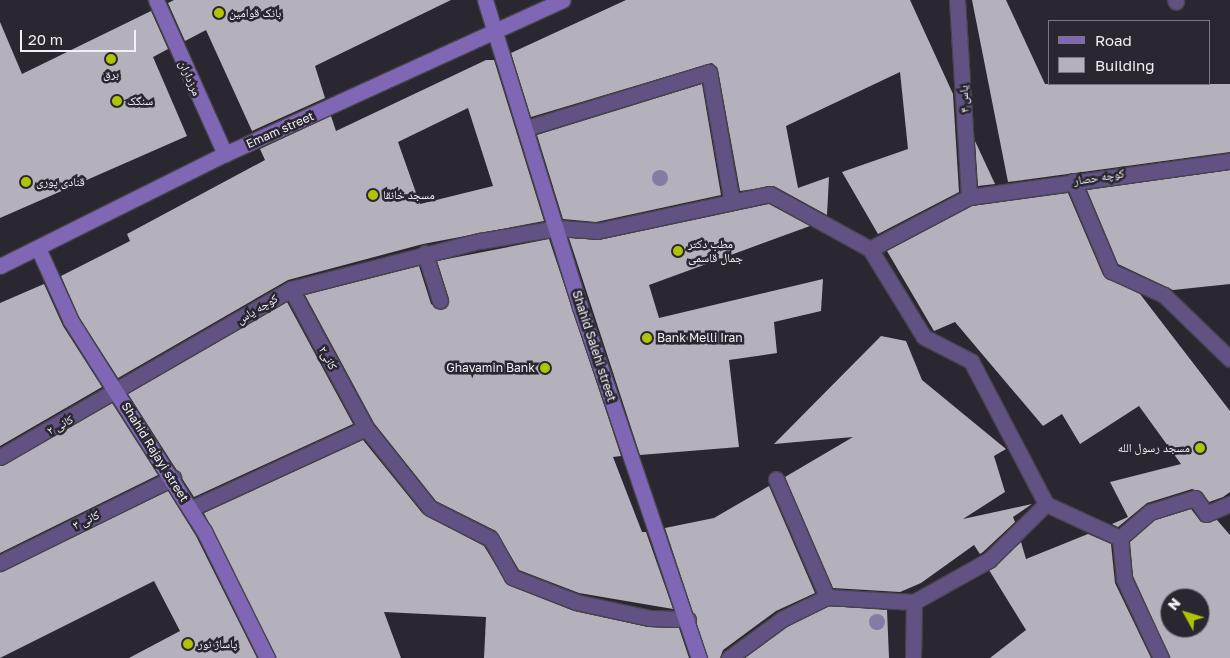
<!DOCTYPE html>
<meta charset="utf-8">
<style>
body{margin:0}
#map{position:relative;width:1230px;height:658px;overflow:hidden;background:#2a2731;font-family:"Golos Text","Noto Naskh Arabic",sans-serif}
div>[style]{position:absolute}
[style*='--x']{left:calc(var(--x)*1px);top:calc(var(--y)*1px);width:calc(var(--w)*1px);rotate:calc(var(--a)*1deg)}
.building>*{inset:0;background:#b4b1bd}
.roads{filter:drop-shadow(1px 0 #46434d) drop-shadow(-1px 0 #46434d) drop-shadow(0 1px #46434d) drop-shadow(0 -1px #46434d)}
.lane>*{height:15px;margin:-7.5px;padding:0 7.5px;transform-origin:7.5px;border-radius:7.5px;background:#615283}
.street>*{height:15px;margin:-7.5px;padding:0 7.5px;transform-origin:7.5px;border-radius:7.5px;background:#615283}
.secondary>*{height:15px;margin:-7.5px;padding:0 7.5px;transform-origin:7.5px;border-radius:7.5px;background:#8067b5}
.trees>*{width:16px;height:16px;margin:-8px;border-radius:50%;background:#867ba2}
.dots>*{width:14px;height:14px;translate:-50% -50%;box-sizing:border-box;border:2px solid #2a2731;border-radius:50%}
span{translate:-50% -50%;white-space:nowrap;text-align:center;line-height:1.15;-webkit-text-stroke:5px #2a2731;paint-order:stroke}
.poi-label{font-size:12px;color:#f1f0f6}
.left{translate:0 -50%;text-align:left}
.right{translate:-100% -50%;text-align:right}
.street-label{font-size:12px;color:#f1f0f6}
.legend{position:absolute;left:1048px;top:20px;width:162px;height:65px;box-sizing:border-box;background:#2a2731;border:1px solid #7a7780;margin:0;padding:6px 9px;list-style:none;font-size:15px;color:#f1f0f6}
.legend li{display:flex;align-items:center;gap:10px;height:25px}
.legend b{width:25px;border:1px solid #7a7780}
.north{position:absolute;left:1160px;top:588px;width:50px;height:50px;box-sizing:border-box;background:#2a2731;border:1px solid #7a7780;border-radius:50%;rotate:309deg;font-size:14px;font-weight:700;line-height:20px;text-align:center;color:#f1f0f6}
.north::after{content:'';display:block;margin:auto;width:18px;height:22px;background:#afc504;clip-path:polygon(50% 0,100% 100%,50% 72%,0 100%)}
.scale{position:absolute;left:20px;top:30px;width:116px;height:22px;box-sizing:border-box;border:2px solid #f1f0f6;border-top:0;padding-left:6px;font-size:15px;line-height:18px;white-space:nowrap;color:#f1f0f6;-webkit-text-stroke:4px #2a2731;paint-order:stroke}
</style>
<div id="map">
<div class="building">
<i style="clip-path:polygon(174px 0,451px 0,315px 66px,325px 98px,252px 131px,206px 30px,185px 41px,168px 3px)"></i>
<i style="clip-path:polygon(626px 0,910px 0,953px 94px,959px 192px,878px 234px,842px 172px,908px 149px,900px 72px,786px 126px,798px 188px,829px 177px,827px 215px,774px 186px,740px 191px,718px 70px,712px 63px,531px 117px,511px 53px)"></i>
<i style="clip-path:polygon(972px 0,1006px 0,1045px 84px,1230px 84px,1230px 152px,1008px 182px)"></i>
<i style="clip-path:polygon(151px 11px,168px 49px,153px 57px,187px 136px,0 218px,0 22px,22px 74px)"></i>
<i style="clip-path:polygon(evenodd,486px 60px,494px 60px,544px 221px,423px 244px,288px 280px,118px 378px,79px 317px,61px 276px,130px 241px,127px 234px,265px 160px,260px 149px,331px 116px,336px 131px,486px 60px,468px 108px,493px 186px,420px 204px,398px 142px,468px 108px)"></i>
<i style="clip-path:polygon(702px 84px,721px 195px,596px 222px,563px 219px,537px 135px)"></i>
<i style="clip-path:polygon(975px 141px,995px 184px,978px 186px)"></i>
<i style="clip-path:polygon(1230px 170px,1230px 284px,1173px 290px,1118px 264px,1087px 190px)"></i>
<i style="clip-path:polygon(1068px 193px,1103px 275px,1140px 294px,1230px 411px,1230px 492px,1223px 497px,1209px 502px,1202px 492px,1192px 489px,1147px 503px,1118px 527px,1112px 524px,1128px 517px,1110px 482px,1181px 464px,1139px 406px,1080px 444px,1062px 414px,1043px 426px,955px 322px,934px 331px,887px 251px,972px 206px)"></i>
<i style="clip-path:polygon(769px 204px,810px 226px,649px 285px,659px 318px,823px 279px,821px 311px,774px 322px,777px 353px,729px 360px,739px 447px,640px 455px,569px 238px,599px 240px)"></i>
<i style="clip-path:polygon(549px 239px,621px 456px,613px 457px,642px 532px,646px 532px,673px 609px,579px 593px,519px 570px,496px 531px,436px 501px,374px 423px,305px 295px,419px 266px,431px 304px,442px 310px,449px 299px,437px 261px)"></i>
<i style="clip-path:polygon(44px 284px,63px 326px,102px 387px,0 446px,0 303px)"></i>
<i style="clip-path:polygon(287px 302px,353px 424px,194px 497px,128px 394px)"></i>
<i style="clip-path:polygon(881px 336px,906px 341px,922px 380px,1006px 449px,994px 456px,1005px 492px,963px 519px,1032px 504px,1013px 517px,1015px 522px,983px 552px,980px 554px,974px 545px,921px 583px,900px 592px,833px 588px,785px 477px,853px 437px,774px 444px)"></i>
<i style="clip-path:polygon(112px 403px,158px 475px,0 553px,0 466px)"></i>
<i style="clip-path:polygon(363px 440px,423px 514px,484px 546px,508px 585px,574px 611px,648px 627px,679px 628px,689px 658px,484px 658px,486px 617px,384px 612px,401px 658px,276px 658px,204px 513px)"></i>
<i style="clip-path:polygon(769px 486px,815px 593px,776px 611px,723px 650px,720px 658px,708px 658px,665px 528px,714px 518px)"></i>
<i style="clip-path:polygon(168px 491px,196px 536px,257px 658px,129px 658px,180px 631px,154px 581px,0 658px,0 572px)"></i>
<i style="clip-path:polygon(evenodd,1191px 509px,1201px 522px,1217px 520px,1230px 535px,1230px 658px,1170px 658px,1133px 576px,1130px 542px,1155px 520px,1191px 509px,1170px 598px,1200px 598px,1200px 628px,1170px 628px,1170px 598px)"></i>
<i style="clip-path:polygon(1088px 534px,1111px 544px,1115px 583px,1151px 658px,990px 658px,1026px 630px,989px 570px,1021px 542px,1026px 559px)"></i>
<i style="clip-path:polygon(829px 606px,887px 610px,889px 658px,745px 658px,787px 627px)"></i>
</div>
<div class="roads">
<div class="lane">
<i style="--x:1175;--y:0;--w:2;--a:63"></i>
<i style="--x:527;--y:128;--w:190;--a:-17.1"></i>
<i style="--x:709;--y:72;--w:132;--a:80"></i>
<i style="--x:1073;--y:181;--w:98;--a:67.1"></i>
<i style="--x:1111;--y:271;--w:58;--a:24.4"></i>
<i style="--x:1164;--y:295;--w:92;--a:44.1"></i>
<i style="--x:425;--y:253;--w:50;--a:72.6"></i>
<i style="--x:291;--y:289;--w:158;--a:61.7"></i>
<i style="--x:776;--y:479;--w:129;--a:66.6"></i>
<i style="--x:1046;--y:504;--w:81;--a:24.7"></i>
<i style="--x:1120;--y:538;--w:40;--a:-41"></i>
<i style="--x:1150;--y:512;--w:47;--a:-17.3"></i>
<i style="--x:1195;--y:498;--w:19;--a:55"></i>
<i style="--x:1206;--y:514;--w:26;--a:-23"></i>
<i style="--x:0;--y:563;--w:193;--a:-26.2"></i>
<i style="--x:729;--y:658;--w:66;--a:-36.3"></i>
<i style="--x:782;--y:619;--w:50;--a:-26.1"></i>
<i style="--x:827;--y:597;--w:87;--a:3.3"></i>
<i style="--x:914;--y:602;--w:56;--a:91"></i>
</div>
<div class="street">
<i style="--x:957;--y:0;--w:197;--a:86.5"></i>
<i style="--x:870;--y:249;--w:112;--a:-27.7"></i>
<i style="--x:969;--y:197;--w:263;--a:-7.9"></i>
<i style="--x:0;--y:457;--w:336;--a:-30"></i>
<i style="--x:291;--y:289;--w:195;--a:-14.3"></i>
<i style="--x:480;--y:241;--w:79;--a:-9.5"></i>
<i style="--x:558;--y:228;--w:39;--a:4"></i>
<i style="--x:597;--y:231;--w:177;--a:-12.1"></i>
<i style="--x:770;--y:194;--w:114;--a:28.8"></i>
<i style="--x:870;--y:249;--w:103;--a:58.5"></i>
<i style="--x:924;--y:337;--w:53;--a:27.1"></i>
<i style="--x:971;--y:361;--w:161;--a:62.3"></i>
<i style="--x:1046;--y:504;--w:80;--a:135.5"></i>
<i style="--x:989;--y:560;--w:86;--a:150.8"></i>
<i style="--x:190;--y:509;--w:194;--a:-24.7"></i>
<i style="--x:366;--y:428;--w:102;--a:51.3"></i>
<i style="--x:430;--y:508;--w:68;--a:26.9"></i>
<i style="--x:491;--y:539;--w:43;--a:61.1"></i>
<i style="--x:512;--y:577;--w:69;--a:21.3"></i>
<i style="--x:576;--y:602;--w:76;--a:12.2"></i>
<i style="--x:650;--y:618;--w:38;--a:2"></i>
<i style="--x:1120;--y:538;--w:41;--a:84.4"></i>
<i style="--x:1124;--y:579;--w:87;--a:64.9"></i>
</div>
<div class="secondary">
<i style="--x:156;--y:0;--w:169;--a:65.9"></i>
<i style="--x:485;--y:0;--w:321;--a:72.8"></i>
<i style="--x:580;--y:307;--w:371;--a:71.3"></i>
<i style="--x:38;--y:248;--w:80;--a:65.7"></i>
<i style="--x:71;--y:321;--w:249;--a:57.7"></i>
<i style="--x:204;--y:531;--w:142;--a:63.6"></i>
<i style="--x:0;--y:266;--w:251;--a:-26.5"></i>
<i style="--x:225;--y:154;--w:371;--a:-24.5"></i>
</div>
</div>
<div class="trees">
<i style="left:660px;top:178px"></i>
<i style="left:877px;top:622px"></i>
</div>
<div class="dots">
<i style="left:219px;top:13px;background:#afc504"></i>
<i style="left:111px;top:59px;background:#afc504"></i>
<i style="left:117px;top:101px;background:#afc504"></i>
<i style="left:26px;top:182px;background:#afc504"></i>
<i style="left:373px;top:195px;background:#afc504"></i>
<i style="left:678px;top:251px;background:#afc504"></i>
<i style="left:647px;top:338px;background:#afc504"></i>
<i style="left:545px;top:368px;background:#afc504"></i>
<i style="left:1200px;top:448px;background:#afc504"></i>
<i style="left:188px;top:644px;background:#afc504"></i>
</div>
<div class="poi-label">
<span class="left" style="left:229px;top:13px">بانک قوامین</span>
<span style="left:111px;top:74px">برق</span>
<span class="left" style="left:127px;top:101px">سنگک</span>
<span class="left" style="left:36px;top:182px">قنادی پوری</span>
<span class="left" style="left:383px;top:195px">مسجد خانقا</span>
<span class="left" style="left:688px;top:251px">مطب دکتر<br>جمال قاسمی</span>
<span class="left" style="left:657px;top:338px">Bank Melli Iran</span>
<span class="right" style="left:535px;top:368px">Ghavamin Bank</span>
<span class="right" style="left:1190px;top:448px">مسجد رسول الله</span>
<span class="left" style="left:198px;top:644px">پاساژ نور</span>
</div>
<div class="street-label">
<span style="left:190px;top:78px;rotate:66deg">مرزداران</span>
<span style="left:964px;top:99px;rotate:-93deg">یاس ۴</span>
<span style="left:280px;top:130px;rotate:-24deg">Emam street</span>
<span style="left:1099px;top:177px;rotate:-9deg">کوچه حصار</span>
<span style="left:257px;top:309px;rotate:-31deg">کوچه یاس</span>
<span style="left:594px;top:346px;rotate:72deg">Shahid Salehi street</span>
<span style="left:328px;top:358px;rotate:62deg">کانی۲</span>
<span style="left:60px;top:425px;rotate:-29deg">کانی ۲</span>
<span style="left:155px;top:452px;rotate:58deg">Shahid Rajayi street</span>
<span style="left:86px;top:520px;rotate:-26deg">کانی ۳</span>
</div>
<ul class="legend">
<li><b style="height:6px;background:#8067b5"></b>Road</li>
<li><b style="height:14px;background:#b4b1bd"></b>Building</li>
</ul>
<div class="north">N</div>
<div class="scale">20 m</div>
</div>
